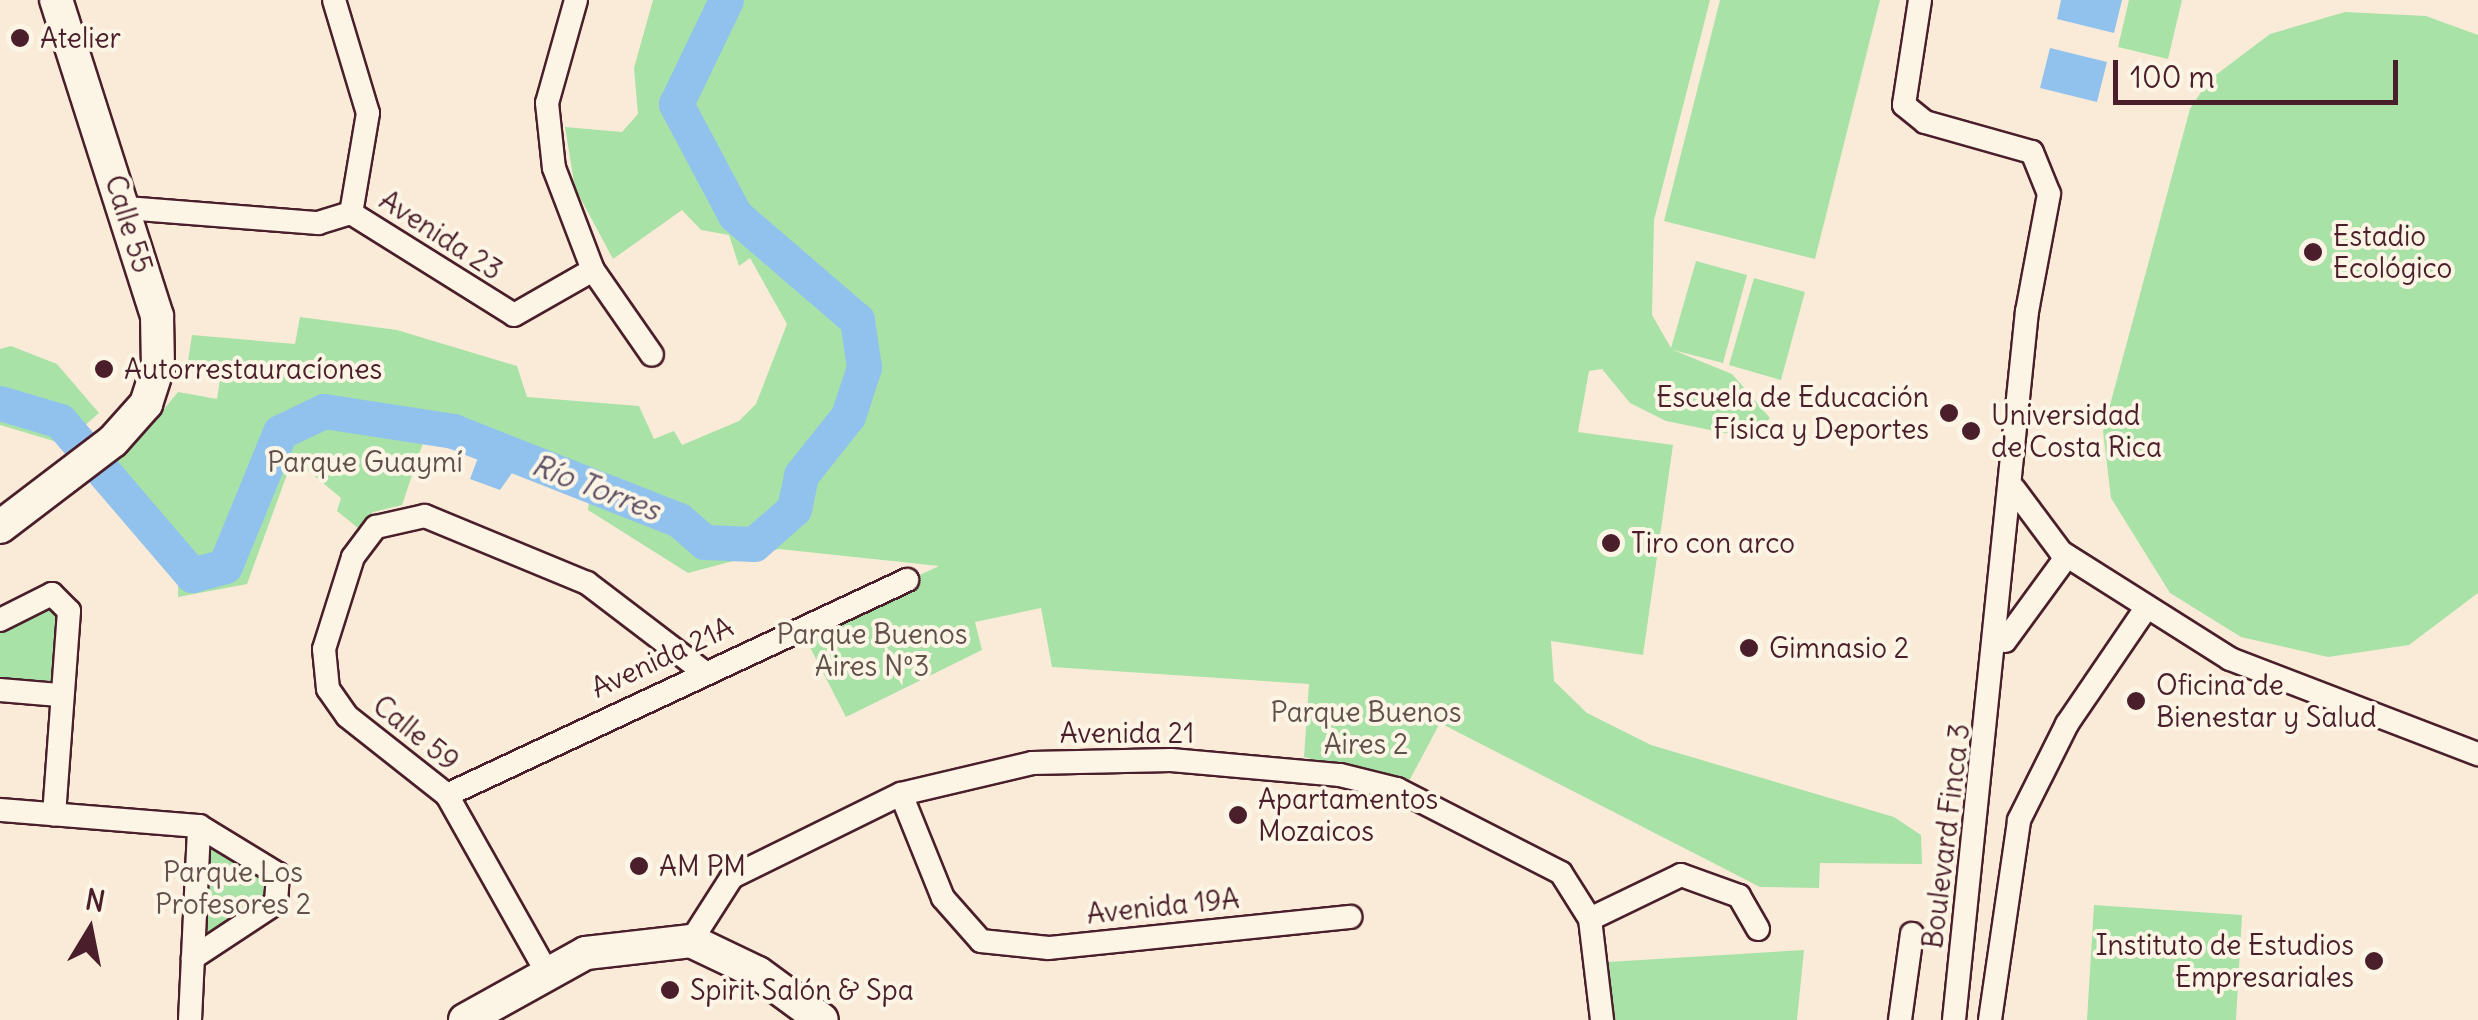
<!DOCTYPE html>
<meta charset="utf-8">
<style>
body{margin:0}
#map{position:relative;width:2478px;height:1020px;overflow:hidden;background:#faebd8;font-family:Delius,sans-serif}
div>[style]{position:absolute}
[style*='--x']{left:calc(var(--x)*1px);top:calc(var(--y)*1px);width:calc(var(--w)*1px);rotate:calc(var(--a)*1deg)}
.green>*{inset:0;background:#a9e2a7}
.water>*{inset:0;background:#91c2ed}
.river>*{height:35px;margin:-17.5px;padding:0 17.5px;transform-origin:17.5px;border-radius:17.5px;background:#91c2ed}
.roads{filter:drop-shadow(2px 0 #4a1f2b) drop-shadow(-2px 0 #4a1f2b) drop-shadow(0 2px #4a1f2b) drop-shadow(0 -2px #4a1f2b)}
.street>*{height:22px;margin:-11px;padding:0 11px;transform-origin:11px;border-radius:11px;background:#fcf5e5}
.secondary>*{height:32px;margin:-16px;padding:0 16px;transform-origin:16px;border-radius:16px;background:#fcf5e5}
.dots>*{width:28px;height:28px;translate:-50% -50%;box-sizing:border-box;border:5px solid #fcf5e5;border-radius:50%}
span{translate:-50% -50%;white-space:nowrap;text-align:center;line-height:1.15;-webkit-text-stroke:8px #fcf5e5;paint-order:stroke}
.poi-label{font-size:28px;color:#4a1f2b}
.left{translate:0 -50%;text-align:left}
.right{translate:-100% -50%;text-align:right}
.street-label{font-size:28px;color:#4a1f2b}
.park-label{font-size:28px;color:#62504a}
.water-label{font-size:30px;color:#5f5065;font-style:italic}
.north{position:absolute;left:40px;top:880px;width:100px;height:100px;-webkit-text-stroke:8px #fcf5e5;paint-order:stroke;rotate:10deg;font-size:28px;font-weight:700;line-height:40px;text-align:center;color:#4a1f2b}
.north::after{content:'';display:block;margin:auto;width:35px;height:45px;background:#4a1f2b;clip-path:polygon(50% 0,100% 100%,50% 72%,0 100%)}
.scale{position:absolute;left:2113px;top:60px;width:285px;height:45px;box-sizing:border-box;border:5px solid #4a1f2b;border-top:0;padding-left:12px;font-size:30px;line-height:35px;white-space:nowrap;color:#4a1f2b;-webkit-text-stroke:8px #fcf5e5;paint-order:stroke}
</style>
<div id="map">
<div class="green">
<i style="clip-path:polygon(653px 0,1710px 0,1654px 220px,1652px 315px,1671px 348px,1696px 261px,1747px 275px,1723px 363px,1673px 350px,1732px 374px,1770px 418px,1759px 429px,1725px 433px,1666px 421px,1630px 403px,1602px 369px,1589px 371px,1578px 432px,1673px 445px,1643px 655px,1551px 641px,1554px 681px,1587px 713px,1651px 745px,1894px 817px,1921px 835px,1922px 864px,1820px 863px,1819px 888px,1760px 887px,1440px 723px,1408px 783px,1304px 757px,1309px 684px,1052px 667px,1041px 608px,975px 622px,982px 650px,846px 717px,801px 630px,939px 566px,779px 549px,688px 573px,588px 510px,591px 485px,453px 431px,428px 428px,402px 505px,373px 512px,358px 528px,337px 511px,341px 498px,293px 458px,247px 584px,178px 597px,178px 576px,83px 465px,145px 432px,178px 392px,217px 399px,221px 372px,187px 368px,192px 335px,295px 344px,300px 317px,397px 330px,517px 366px,527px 397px,639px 406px,654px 439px,674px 431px,682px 445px,739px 421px,756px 404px,787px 324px,750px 258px,739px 266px,729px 235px,701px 230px,682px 210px,613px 259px,575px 188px,565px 127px,622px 132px,638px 114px,634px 68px)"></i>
<i style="clip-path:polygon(1720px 0,1880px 0,1815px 259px,1664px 221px)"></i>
<i style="clip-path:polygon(2129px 0,2182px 0,2168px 59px,2118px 47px)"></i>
<i style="clip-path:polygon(2345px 12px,2426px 16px,2478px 35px,2478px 593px,2409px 645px,2328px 657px,2241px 637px,2170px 593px,2111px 498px,2103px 431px,2190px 109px,2209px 80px,2270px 34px)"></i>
<i style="clip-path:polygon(1754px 278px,1805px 292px,1781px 380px,1729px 365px)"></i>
<i style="clip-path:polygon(11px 346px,57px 364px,99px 413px,64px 444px,0 425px,0 349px)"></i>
<i style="clip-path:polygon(63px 600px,59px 695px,0 690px,0 620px)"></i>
<i style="clip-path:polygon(199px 826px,245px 850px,281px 893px,193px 958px)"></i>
<i style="clip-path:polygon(2094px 905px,2242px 915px,2236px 1020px,2087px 1020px)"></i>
<i style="clip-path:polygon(1804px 950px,1797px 1020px,1615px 1020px,1608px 962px)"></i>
</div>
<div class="water">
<i style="clip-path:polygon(2061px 0,2122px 0,2114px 33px,2057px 19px)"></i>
<i style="clip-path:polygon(2050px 48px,2107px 62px,2097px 102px,2040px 88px)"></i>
<i style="clip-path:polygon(482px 447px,536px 467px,531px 480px,512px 473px,500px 490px,470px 479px)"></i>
</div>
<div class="river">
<i style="--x:0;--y:403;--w:63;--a:16.7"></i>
<i style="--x:60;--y:421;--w:203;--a:49.4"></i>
<i style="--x:192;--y:575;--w:34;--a:-15"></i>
<i style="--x:225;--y:566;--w:145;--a:-67.7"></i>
<i style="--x:280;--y:432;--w:49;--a:-25.5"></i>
<i style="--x:324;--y:411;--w:131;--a:8.8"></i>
<i style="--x:453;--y:431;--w:243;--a:21.5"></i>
<i style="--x:679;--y:520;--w:33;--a:41"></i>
<i style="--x:704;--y:542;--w:50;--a:2.3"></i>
<i style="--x:754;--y:544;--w:53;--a:-41.2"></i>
<i style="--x:794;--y:509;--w:35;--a:-78"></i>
<i style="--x:801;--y:475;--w:75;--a:-51.5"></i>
<i style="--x:848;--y:416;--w:52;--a:-71.9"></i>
<i style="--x:864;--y:367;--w:48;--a:-98.5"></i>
<i style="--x:857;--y:320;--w:161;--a:-139.3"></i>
<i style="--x:735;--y:215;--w:126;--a:-118"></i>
<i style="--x:676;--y:104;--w:115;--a:-64.3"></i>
</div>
<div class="roads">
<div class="street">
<i style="--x:334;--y:0;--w:118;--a:73.3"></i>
<i style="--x:368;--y:113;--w:101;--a:99.6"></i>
<i style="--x:576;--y:0;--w:107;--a:105.7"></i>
<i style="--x:547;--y:103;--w:65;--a:83.9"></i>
<i style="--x:554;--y:168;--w:109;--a:69.1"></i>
<i style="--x:593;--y:270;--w:103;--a:55.2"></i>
<i style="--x:1920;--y:0;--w:106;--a:98.7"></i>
<i style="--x:1904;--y:105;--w:27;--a:39"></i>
<i style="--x:1925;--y:122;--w:111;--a:15.7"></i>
<i style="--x:2032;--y:152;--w:45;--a:68"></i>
<i style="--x:2049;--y:194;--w:119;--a:100.6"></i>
<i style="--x:2027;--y:311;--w:713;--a:95.88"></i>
<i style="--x:126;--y:208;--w:193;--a:4.5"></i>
<i style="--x:318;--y:223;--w:34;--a:-17"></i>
<i style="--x:351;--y:213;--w:192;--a:32"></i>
<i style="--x:514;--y:315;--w:91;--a:-29.7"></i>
<i style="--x:2014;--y:489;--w:79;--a:53.3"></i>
<i style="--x:2061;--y:552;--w:200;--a:32.3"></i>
<i style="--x:2230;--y:659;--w:266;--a:21"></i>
<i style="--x:0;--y:620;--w:58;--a:-26.6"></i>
<i style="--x:52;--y:594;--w:24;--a:45"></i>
<i style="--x:69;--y:611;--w:204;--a:94.2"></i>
<i style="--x:2005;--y:641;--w:105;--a:-53.9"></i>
<i style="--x:0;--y:690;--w:59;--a:4.8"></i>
<i style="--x:901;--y:794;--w:112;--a:68"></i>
<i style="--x:943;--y:898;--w:57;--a:48.5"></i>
<i style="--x:981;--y:941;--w:68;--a:5.9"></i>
<i style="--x:1049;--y:948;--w:303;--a:-5.9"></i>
<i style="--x:447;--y:795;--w:508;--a:-25.05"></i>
<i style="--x:0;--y:810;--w:200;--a:4.6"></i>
<i style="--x:199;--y:826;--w:92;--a:31.3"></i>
<i style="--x:278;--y:874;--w:29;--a:94"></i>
<i style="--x:276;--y:903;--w:100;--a:146.5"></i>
<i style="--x:1590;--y:919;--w:101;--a:-25.8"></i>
<i style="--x:1681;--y:875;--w:62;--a:19.9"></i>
<i style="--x:1739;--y:896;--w:38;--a:60"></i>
<i style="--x:691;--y:941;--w:76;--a:-57.4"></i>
<i style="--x:732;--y:877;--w:188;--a:-26.2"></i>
<i style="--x:901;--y:794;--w:135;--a:-13.3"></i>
<i style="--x:1032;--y:763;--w:139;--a:-1.2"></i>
<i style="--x:1171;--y:760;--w:170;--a:5.1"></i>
<i style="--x:1340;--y:775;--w:59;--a:13.8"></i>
<i style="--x:1397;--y:789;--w:184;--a:27.1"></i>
<i style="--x:1561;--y:873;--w:54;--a:57.8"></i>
<i style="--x:1590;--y:919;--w:102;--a:83.2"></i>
<i style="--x:545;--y:969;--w:200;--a:-119.4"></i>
<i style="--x:447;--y:795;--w:127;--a:-141.7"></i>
<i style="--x:347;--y:716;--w:33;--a:-125"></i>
<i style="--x:328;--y:689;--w:40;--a:-95.7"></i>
<i style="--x:324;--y:649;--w:96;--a:-72.5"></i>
<i style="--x:353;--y:557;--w:38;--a:-53"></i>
<i style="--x:376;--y:527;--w:50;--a:-12.7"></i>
<i style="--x:425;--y:516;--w:175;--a:22.5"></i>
<i style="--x:587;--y:583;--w:143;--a:37.3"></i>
<i style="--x:190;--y:1020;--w:194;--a:-87.3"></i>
<i style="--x:1900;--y:1020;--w:87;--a:-82.1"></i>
<i style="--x:1990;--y:1020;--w:202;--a:-81.7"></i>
<i style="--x:2019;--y:820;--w:107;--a:-63.4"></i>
<i style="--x:2067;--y:724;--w:140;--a:-55.7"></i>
</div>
<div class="secondary">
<i style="--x:0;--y:527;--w:142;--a:-37.3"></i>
<i style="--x:113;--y:441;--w:50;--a:-48.3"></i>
<i style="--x:146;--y:404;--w:38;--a:-72"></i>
<i style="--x:158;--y:368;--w:52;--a:-91.1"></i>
<i style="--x:157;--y:316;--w:332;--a:-107.7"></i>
<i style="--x:465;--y:1020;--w:138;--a:-29"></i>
<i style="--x:586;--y:953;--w:106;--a:-6.5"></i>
<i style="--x:691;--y:941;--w:74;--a:25.5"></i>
<i style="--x:758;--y:973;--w:79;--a:36.3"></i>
</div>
</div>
<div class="dots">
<i style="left:20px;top:38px;background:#4a1f2b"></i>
<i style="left:2313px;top:252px;background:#4a1f2b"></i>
<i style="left:104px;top:369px;background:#4a1f2b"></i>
<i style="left:1949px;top:413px;background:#4a1f2b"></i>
<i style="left:1971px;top:431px;background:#4a1f2b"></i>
<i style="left:1611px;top:543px;background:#4a1f2b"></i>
<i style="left:1749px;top:648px;background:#4a1f2b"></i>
<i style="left:2136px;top:701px;background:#4a1f2b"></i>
<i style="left:1238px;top:815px;background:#4a1f2b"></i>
<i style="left:639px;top:866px;background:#4a1f2b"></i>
<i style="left:2374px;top:961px;background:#4a1f2b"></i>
<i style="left:670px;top:990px;background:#4a1f2b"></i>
</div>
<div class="poi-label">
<span class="left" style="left:40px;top:38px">Atelier</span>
<span class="left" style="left:2333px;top:252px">Estadio<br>Ecológico</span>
<span class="left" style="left:124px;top:369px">Autorrestauracíones</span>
<span class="right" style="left:1929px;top:413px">Escuela de Educación<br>Física y Deportes</span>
<span class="left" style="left:1991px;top:431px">Universidad<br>de Costa Rica</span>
<span class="left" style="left:1631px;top:543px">Tiro con arco</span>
<span class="left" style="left:1769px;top:648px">Gimnasio 2</span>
<span class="left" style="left:2156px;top:701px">Oficina de<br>Bienestar y Salud</span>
<span class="left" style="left:1258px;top:815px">Apartamentos<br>Mozaicos</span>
<span class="left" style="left:659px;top:866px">AM PM</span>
<span class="right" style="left:2354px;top:961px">Instituto de Estudios<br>Empresariales</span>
<span class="left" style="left:690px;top:990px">Spirit Salón &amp; Spa</span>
</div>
<div class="street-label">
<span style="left:129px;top:224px;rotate:73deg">Calle 55</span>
<span style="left:441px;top:235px;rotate:33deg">Avenida 23</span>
<span style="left:662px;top:657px;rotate:-25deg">Avenida 21A</span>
<span style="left:416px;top:733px;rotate:39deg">Calle 59</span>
<span style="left:1127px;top:733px">Avenida 21</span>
<span style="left:1946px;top:836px;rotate:-83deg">Boulevard Finca 3</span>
<span style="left:1163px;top:906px;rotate:-6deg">Avenida 19A</span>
</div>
<div class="park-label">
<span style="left:365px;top:462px">Parque Guaymí</span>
<span style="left:872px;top:650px">Parque Buenos<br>Aires Nº3</span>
<span style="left:1366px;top:728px">Parque Buenos<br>Aires 2</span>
<span style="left:233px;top:888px">Parque Los<br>Profesores 2</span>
</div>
<div class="water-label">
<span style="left:596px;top:487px;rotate:21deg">Río Torres</span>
</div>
<div class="north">N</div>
<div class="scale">100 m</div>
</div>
